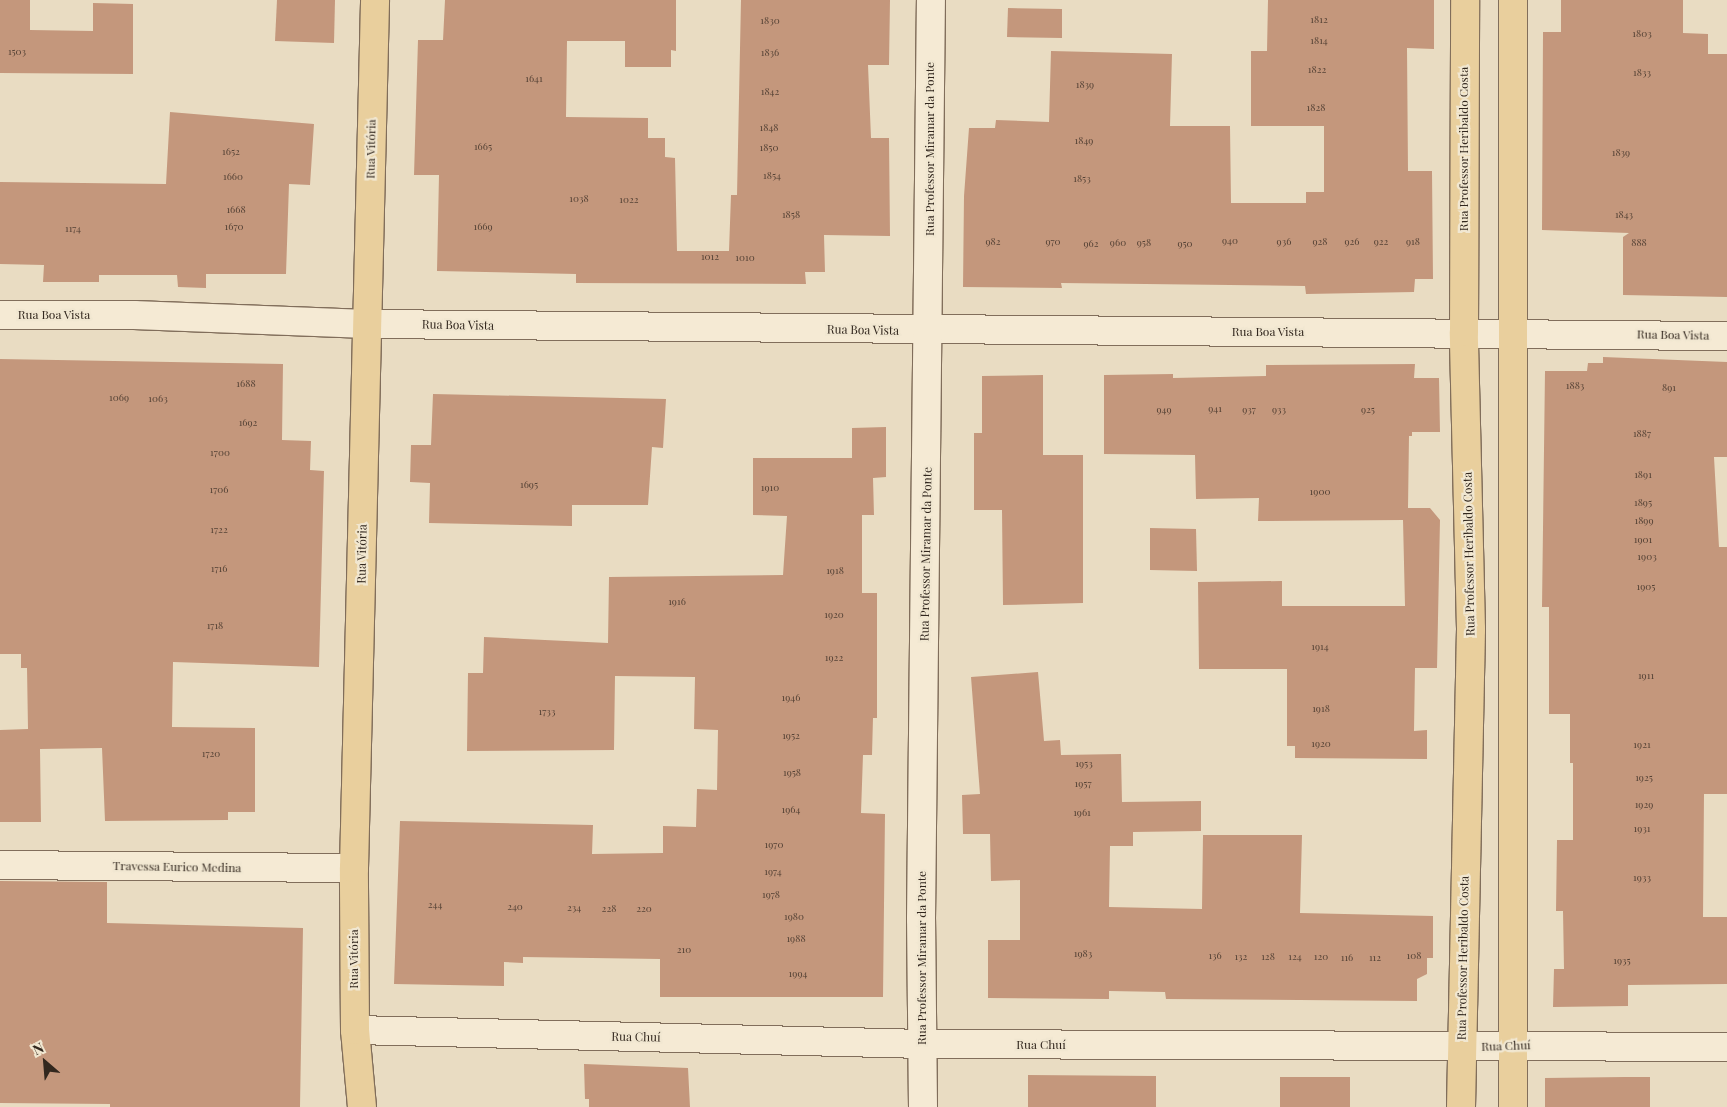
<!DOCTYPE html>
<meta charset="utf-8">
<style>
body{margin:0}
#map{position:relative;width:1727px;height:1107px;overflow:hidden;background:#e9dcc2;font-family:"Playfair Display",serif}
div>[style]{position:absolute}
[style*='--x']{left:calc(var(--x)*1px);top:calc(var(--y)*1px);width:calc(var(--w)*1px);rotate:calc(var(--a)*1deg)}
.building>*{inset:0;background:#c4977c}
.roads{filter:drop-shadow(1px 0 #816e5b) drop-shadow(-1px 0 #816e5b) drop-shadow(0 1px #816e5b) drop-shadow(0 -1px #816e5b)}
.minor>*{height:28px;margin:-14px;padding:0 14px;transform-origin:14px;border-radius:14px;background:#f5ead4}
.primary>*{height:28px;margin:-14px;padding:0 14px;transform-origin:14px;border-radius:14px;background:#e9cf9d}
span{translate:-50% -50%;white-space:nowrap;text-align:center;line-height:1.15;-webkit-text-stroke:4.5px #f1e7d1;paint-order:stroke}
.number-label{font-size:10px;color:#564336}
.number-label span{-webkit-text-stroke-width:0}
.street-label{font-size:12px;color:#32271e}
.north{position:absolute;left:20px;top:1037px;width:50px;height:50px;-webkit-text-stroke:4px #f1e7d1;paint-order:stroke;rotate:333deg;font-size:14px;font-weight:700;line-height:20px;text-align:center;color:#32271e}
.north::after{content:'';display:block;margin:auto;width:18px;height:22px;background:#32271e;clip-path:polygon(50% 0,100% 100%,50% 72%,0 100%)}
</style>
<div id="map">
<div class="building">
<i style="clip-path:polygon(0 0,30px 0,30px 30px,93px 31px,93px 3px,133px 4px,133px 74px,0 73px)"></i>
<i style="clip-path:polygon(277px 0,335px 0,334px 43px,275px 41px)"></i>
<i style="clip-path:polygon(445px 0,676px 0,676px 51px,671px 50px,671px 67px,625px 67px,625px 41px,567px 41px,566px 117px,648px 118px,648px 138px,665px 138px,665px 157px,675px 158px,677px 251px,729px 251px,731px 195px,737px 195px,741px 0,890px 0,889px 65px,868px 65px,871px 138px,889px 138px,890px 236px,824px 235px,825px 272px,805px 272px,806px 284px,576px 283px,576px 274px,437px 271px,439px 175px,414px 175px,418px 40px,443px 40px)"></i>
<i style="clip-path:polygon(1268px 0,1434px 0,1434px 49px,1407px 48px,1408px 171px,1432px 171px,1433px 279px,1415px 279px,1414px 292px,1306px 294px,1305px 286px,1061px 283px,1062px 288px,963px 287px,964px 196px,969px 128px,995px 128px,996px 120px,1049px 122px,1051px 51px,1172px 54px,1170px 126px,1230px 126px,1231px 203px,1306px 203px,1306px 192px,1324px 192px,1324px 126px,1251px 126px,1251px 51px,1267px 51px)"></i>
<i style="clip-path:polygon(1561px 0,1683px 0,1683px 33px,1708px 34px,1708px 54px,1727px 54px,1727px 297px,1623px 295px,1623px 237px,1629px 233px,1542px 230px,1543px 32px,1561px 32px)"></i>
<i style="clip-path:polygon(1008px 8px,1062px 9px,1062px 38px,1007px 37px)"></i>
<i style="clip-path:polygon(170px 112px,314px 124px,310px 185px,289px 184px,286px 274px,206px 274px,206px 288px,178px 287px,177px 275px,99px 275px,99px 282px,43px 282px,44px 265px,0 264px,0 182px,166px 184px)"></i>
<i style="clip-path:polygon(1603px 357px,1727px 362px,1727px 457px,1714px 457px,1719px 547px,1727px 547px,1727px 794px,1704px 794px,1703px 917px,1727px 917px,1727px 984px,1628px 985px,1628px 1006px,1553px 1007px,1554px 969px,1564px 969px,1563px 911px,1556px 911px,1557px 840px,1573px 840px,1573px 763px,1570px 763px,1570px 714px,1549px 714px,1549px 607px,1542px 607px,1545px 371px,1587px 371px,1588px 363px,1603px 363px)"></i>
<i style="clip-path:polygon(0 359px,283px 364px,282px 440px,311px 441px,310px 470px,324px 471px,319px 667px,173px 662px,172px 727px,255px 728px,255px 812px,228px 812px,228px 820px,105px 821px,102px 748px,40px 749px,41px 822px,0 822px,0 730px,28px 729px,27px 668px,21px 668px,21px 654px,0 654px)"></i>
<i style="clip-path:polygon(1415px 364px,1414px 378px,1439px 378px,1440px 432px,1412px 432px,1412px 436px,1409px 436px,1408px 508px,1430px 508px,1440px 520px,1437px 668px,1415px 668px,1414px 731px,1427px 730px,1427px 759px,1295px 758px,1295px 746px,1287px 746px,1287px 669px,1199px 669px,1198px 582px,1282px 581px,1282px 606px,1405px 606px,1403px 520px,1258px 521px,1259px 498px,1196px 499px,1195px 455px,1104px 454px,1104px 375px,1173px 374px,1173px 378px,1266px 376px,1266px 365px)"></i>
<i style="clip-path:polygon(1043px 375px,1043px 455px,1083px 455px,1083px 603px,1003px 605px,1002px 510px,974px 510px,974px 433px,982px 433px,982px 376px)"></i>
<i style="clip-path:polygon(433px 394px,666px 399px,663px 448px,652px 447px,648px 505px,572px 505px,572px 526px,429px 523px,430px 483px,410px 482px,411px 445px,431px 445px)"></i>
<i style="clip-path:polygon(886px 427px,886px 477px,873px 478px,874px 515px,862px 515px,862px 593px,877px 593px,877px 718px,873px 718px,872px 755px,863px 755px,861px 813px,885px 814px,883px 997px,660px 997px,660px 959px,523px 957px,523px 963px,504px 962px,504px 986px,394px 984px,400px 821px,593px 825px,592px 854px,663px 853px,663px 826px,696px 827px,697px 789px,717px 790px,718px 730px,694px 729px,695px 677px,615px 676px,614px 750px,467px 751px,468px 673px,483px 673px,484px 637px,608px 643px,609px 577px,783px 575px,787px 516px,753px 515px,753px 458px,852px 458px,852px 428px)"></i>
<i style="clip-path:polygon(1150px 528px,1196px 529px,1197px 571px,1150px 570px)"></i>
<i style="clip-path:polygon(1038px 672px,1044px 741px,1060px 740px,1061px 755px,1121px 754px,1122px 802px,1201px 801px,1201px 831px,1133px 832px,1133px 846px,1110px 846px,1109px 907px,1202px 909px,1203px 835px,1302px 835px,1300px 913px,1433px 916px,1433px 958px,1427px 958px,1427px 974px,1417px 979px,1417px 1001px,1166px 999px,1165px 992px,1109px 991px,1109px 999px,988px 998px,988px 940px,1020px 940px,1020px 880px,991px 881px,990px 834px,963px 834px,962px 795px,980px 794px,971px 677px)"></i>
<i style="clip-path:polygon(0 881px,107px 882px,107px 923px,303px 928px,300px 1107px,110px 1107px,110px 1104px,0 1103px)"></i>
<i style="clip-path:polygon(584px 1064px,688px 1068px,690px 1107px,589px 1107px,589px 1099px,585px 1099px)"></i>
<i style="clip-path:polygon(1028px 1075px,1156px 1076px,1156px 1107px,1028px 1107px)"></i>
<i style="clip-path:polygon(1280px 1077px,1350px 1077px,1350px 1107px,1280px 1107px)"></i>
<i style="clip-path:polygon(1625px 1077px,1650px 1077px,1650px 1107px,1545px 1107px,1545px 1078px)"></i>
</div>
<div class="roads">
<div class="minor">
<i style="--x:0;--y:315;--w:134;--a:0"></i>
<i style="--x:134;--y:315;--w:233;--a:2.2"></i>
<i style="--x:367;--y:324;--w:1360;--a:0.51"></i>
<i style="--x:0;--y:865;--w:354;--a:0.5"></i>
<i style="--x:355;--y:1030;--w:567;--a:1.41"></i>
<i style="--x:922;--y:1044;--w:805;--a:0.21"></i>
<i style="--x:923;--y:1107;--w:188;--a:-90.6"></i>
<i style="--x:921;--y:919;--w:919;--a:-89.38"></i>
</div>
<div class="primary">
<i style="--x:1513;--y:0;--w:1107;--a:90"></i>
<i style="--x:362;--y:1107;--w:77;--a:-95.2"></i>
<i style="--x:355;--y:1030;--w:162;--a:-90.4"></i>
<i style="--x:354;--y:868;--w:868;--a:-88.61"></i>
<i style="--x:1461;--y:1107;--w:478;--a:-88.8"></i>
<i style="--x:1471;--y:629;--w:297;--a:-91.4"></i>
<i style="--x:1464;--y:332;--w:332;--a:-89.8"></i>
</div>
</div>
<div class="number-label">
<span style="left:1319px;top:20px">1812</span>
<span style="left:770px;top:21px">1830</span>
<span style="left:1642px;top:34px">1803</span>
<span style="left:1319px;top:41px">1814</span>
<span style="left:17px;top:52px">1503</span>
<span style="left:770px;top:53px">1836</span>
<span style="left:1317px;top:70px">1822</span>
<span style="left:1642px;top:73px">1833</span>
<span style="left:534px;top:79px">1641</span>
<span style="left:1085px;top:85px">1839</span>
<span style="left:770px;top:92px">1842</span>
<span style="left:1316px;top:108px">1828</span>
<span style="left:769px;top:128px">1848</span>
<span style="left:1084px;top:141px">1849</span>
<span style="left:483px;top:147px">1665</span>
<span style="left:769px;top:148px">1850</span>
<span style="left:231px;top:152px">1652</span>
<span style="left:1621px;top:153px">1839</span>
<span style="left:772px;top:176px">1854</span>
<span style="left:233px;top:177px">1660</span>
<span style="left:1082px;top:179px">1853</span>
<span style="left:579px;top:199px">1038</span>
<span style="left:629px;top:200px">1022</span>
<span style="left:236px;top:210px">1668</span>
<span style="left:791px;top:215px">1858</span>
<span style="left:1624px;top:215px">1843</span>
<span style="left:234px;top:227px">1670</span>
<span style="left:483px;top:227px">1669</span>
<span style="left:73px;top:229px">1174</span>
<span style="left:1230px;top:241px">940</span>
<span style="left:993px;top:242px">982</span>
<span style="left:1053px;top:242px">970</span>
<span style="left:1284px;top:242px">936</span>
<span style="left:1320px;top:242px">928</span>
<span style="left:1352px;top:242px">926</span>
<span style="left:1381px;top:242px">922</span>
<span style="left:1413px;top:242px">918</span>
<span style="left:1118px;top:243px">960</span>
<span style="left:1144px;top:243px">958</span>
<span style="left:1639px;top:243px">888</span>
<span style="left:1091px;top:244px">962</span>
<span style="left:1185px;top:244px">950</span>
<span style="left:710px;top:257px">1012</span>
<span style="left:745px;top:258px">1010</span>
<span style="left:246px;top:384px">1688</span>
<span style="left:1575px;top:386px">1883</span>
<span style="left:1669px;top:388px">891</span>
<span style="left:119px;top:398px">1069</span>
<span style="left:158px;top:399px">1063</span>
<span style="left:1215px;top:409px">941</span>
<span style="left:1164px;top:410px">949</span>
<span style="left:1249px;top:410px">937</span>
<span style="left:1279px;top:410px">933</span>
<span style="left:1368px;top:410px">925</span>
<span style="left:248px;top:423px">1692</span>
<span style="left:1642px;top:434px">1887</span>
<span style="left:220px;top:453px">1700</span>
<span style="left:1643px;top:475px">1891</span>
<span style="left:529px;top:485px">1695</span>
<span style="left:770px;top:488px">1910</span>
<span style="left:219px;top:490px">1706</span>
<span style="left:1320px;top:492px">1900</span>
<span style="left:1643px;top:503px">1895</span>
<span style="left:1644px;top:521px">1899</span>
<span style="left:219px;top:530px">1722</span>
<span style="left:1643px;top:540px">1901</span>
<span style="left:1647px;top:557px">1903</span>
<span style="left:219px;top:569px">1716</span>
<span style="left:835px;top:571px">1918</span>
<span style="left:1646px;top:587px">1905</span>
<span style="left:677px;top:602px">1916</span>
<span style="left:834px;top:615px">1920</span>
<span style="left:215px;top:626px">1718</span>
<span style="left:1320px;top:647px">1914</span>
<span style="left:834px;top:658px">1922</span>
<span style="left:1646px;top:676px">1911</span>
<span style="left:791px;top:698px">1946</span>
<span style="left:1321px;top:709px">1918</span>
<span style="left:547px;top:712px">1733</span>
<span style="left:791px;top:736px">1952</span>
<span style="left:1321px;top:744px">1920</span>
<span style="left:1642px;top:745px">1921</span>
<span style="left:211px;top:754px">1720</span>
<span style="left:1084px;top:764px">1953</span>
<span style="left:792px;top:773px">1958</span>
<span style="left:1644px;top:778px">1925</span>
<span style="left:1083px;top:784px">1957</span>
<span style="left:1644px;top:805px">1929</span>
<span style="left:791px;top:810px">1964</span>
<span style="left:1082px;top:813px">1961</span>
<span style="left:1642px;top:829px">1931</span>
<span style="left:774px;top:845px">1970</span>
<span style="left:773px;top:872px">1974</span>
<span style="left:1642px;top:878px">1933</span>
<span style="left:771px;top:895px">1978</span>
<span style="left:435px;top:905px">244</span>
<span style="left:515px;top:907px">240</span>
<span style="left:574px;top:908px">234</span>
<span style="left:609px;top:909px">228</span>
<span style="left:644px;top:909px">220</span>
<span style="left:794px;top:917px">1980</span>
<span style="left:796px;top:939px">1988</span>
<span style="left:684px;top:950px">210</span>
<span style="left:1083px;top:954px">1983</span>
<span style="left:1215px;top:956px">136</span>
<span style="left:1414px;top:956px">108</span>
<span style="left:1241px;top:957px">132</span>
<span style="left:1268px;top:957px">128</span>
<span style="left:1295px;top:957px">124</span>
<span style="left:1321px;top:957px">120</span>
<span style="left:1347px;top:958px">116</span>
<span style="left:1375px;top:958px">112</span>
<span style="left:1622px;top:961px">1935</span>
<span style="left:798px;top:974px">1994</span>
</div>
<div class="street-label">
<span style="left:371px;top:149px;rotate:-89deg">Rua Vitória</span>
<span style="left:930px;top:149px;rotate:-90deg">Rua Professor Miramar da Ponte</span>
<span style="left:1464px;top:149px;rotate:-90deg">Rua Professor Heribaldo Costa</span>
<span style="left:54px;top:315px">Rua Boa Vista</span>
<span style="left:458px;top:325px;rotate:1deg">Rua Boa Vista</span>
<span style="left:863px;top:330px;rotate:1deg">Rua Boa Vista</span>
<span style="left:1268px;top:332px">Rua Boa Vista</span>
<span style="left:1673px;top:335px;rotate:1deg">Rua Boa Vista</span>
<span style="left:362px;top:554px;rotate:-89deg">Rua Vitória</span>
<span style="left:926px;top:554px;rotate:-89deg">Rua Professor Miramar da Ponte</span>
<span style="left:1469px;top:554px;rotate:-91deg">Rua Professor Heribaldo Costa</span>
<span style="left:177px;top:867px;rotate:1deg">Travessa Eurico Medina</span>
<span style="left:922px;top:958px;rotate:-90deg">Rua Professor Miramar da Ponte</span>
<span style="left:1463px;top:958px;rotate:-89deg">Rua Professor Heribaldo Costa</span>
<span style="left:354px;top:959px;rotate:-90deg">Rua Vitória</span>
<span style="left:636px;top:1037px;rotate:1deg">Rua Chuí</span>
<span style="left:1041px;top:1045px">Rua Chuí</span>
<span style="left:1506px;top:1046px;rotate:-2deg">Rua Chuí</span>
</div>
<div class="north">N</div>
</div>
